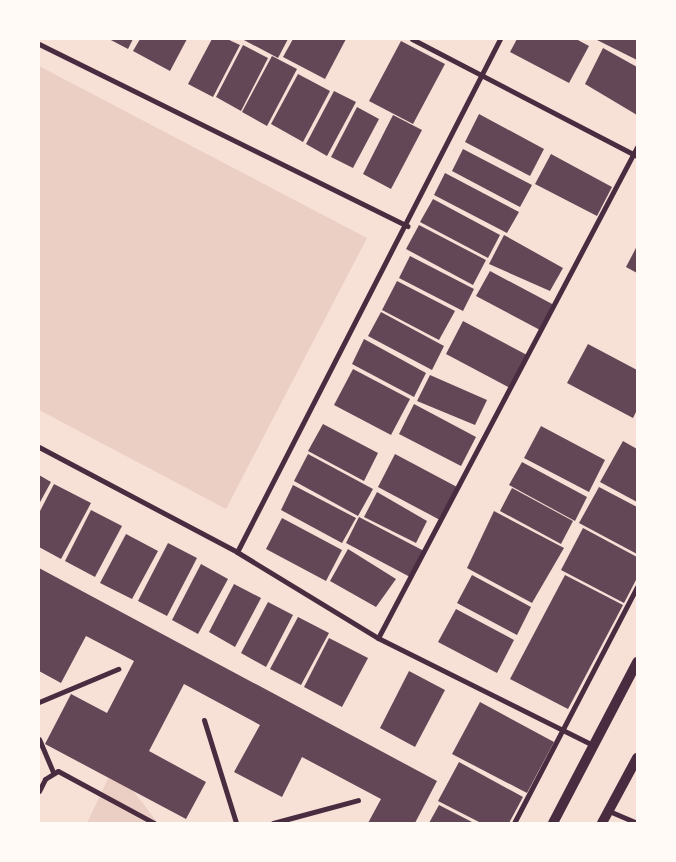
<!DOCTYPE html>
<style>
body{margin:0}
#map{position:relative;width:676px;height:862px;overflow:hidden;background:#f7e1d7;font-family:"Work Sans",sans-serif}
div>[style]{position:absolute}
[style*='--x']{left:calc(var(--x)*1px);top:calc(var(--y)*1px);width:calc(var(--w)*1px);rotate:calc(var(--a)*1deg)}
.green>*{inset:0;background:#ebcfc5}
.building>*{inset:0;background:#644757}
.minor>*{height:5px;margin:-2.5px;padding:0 2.5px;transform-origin:2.5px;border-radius:2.5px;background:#4a2c40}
.secondary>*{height:10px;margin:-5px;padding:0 5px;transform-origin:5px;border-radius:5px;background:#4a2c40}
span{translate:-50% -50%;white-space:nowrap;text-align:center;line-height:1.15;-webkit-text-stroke:4px #fffaf5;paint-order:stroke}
.frame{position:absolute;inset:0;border:40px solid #fffaf5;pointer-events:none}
</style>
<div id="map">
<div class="green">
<i style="clip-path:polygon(39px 66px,367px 238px,226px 509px,39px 410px)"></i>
<i style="clip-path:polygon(114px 766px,158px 823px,87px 823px)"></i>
</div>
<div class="building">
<i style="clip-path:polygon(109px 39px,133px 39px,128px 49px)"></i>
<i style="clip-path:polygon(140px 39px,187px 39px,170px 71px,133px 51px)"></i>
<i style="clip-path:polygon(212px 39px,227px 39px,240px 45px,213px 97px,188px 84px)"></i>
<i style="clip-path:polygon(242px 39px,288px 39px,278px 58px)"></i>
<i style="clip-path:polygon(293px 39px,346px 39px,325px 79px,283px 57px)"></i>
<i style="clip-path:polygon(517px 39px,576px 39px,589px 46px,569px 83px,510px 52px)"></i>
<i style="clip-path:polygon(595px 39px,637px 39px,637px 60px)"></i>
<i style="clip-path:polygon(401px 41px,445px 64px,413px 124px,369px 101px)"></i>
<i style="clip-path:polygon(243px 45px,268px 58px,241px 111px,216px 97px)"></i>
<i style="clip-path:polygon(603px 48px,637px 67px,637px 115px,585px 84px)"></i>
<i style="clip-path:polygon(272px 56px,297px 69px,267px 126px,242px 112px)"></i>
<i style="clip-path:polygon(298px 74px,330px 91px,303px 142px,271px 124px)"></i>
<i style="clip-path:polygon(334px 91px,356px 102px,327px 156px,306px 144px)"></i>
<i style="clip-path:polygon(357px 107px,379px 119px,353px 168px,331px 157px)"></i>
<i style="clip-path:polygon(479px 114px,544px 149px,530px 176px,465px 142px)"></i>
<i style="clip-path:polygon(393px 115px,422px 130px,391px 189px,363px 174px)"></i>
<i style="clip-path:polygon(463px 149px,532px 185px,520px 207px,452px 171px)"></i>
<i style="clip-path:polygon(551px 154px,612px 187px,597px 216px,535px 184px)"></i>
<i style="clip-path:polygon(445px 173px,519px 212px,507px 233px,434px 195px)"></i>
<i style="clip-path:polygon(433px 199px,500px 235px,488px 258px,420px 222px)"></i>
<i style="clip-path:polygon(419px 225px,486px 260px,473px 285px,406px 249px)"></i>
<i style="clip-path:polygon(504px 235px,563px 268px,550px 291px,489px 264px)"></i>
<i style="clip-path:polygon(637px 246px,637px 273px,626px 267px)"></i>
<i style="clip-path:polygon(410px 256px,474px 289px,463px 311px,399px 278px)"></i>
<i style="clip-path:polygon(490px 271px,554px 305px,540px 330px,476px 296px)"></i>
<i style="clip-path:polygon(397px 281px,455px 311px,439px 340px,382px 310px)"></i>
<i style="clip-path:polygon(381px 312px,444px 346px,432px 370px,368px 336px)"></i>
<i style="clip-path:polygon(463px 321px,527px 355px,510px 388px,446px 354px)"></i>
<i style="clip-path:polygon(364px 339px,426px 373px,414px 397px,352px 364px)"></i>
<i style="clip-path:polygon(588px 344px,637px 370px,637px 410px,633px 418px,567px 383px)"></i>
<i style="clip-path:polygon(353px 369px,410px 399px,391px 435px,334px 405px)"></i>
<i style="clip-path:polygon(430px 375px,487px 400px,475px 425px,417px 401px)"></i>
<i style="clip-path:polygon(414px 404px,476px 437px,461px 466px,399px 434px)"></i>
<i style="clip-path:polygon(323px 424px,378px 453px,364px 481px,308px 451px)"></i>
<i style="clip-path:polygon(541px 426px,605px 460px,589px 492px,524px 458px)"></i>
<i style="clip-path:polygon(623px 441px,637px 449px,637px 502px,600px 482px)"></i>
<i style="clip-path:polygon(308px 454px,373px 489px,358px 516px,294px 481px)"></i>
<i style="clip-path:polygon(395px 454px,457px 487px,440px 520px,378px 487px)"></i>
<i style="clip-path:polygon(522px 462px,587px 497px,575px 521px,509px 485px)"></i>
<i style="clip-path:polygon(39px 475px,51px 482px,39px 504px)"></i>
<i style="clip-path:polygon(54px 484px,91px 503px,61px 559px,39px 547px,39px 513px)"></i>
<i style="clip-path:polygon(293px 485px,356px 518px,342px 543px,281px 510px)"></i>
<i style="clip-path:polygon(599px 487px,637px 507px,637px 554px,579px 523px)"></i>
<i style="clip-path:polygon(512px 488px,573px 521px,561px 544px,500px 511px)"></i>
<i style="clip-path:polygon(377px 492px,427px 521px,416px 543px,364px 517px)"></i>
<i style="clip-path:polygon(91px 510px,122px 526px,95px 577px,65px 561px)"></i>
<i style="clip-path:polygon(494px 511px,564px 548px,532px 603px,467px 568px)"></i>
<i style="clip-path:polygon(359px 517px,424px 551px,410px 577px,346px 543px)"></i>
<i style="clip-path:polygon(282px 518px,342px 550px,326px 581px,266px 549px)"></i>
<i style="clip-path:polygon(583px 528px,637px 557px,637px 578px,624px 603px,561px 570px)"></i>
<i style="clip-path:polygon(126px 534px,158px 551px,132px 599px,100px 583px)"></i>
<i style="clip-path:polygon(168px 543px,197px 558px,167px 616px,138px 601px)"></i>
<i style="clip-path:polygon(348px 549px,396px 579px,376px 607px,330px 581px)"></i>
<i style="clip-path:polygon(201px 564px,228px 579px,198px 634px,172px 620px)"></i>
<i style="clip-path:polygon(39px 568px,437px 781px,415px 823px,368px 823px,381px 799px,302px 757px,282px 797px,234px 772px,260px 725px,184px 684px,149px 751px,206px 782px,186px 819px,45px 744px,71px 694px,107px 713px,134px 661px,86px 636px,61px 683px,39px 671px)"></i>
<i style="clip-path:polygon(472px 575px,531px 607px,517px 635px,457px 603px)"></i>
<i style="clip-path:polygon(565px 575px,623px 605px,568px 709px,510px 679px)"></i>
<i style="clip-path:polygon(234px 584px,261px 598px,235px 647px,209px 632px)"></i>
<i style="clip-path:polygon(268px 602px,293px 615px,266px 667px,241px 653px)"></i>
<i style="clip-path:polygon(456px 609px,514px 640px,497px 673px,438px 642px)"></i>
<i style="clip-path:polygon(298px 617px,329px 633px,301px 685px,270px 669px)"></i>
<i style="clip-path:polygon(329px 638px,368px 658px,342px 707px,304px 687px)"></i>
<i style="clip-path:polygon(409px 671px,445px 690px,415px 747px,380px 728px)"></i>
<i style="clip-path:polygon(480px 702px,554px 742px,527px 793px,452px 754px)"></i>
<i style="clip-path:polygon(459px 762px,523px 797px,509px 823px,481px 823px,438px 801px)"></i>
<i style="clip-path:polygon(439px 805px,474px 823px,429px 823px)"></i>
</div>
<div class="minor">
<i style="--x:412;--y:39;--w:254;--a:27.5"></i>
<i style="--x:39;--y:44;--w:411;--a:26.3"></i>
<i style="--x:39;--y:447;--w:224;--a:27.9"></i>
<i style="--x:237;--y:552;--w:165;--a:31.4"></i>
<i style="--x:378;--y:638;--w:240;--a:26.5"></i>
<i style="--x:237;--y:552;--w:576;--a:-62.86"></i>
<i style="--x:378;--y:638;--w:555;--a:-62.19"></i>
<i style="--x:39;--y:702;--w:86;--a:-22.7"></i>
<i style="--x:204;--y:720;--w:108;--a:72.7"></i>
<i style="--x:39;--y:739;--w:36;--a:67"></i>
<i style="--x:39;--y:791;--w:13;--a:-63"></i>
<i style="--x:45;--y:779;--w:15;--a:-32"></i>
<i style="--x:58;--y:771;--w:109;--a:28.4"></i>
<i style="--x:609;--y:811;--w:30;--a:23"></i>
<i style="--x:273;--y:823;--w:88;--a:-15.1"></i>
<i style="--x:514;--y:823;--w:266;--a:-62.5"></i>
</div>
<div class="secondary">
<i style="--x:553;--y:823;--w:182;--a:-62.4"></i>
<i style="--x:602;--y:823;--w:74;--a:-61.7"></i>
</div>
<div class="frame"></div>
</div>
